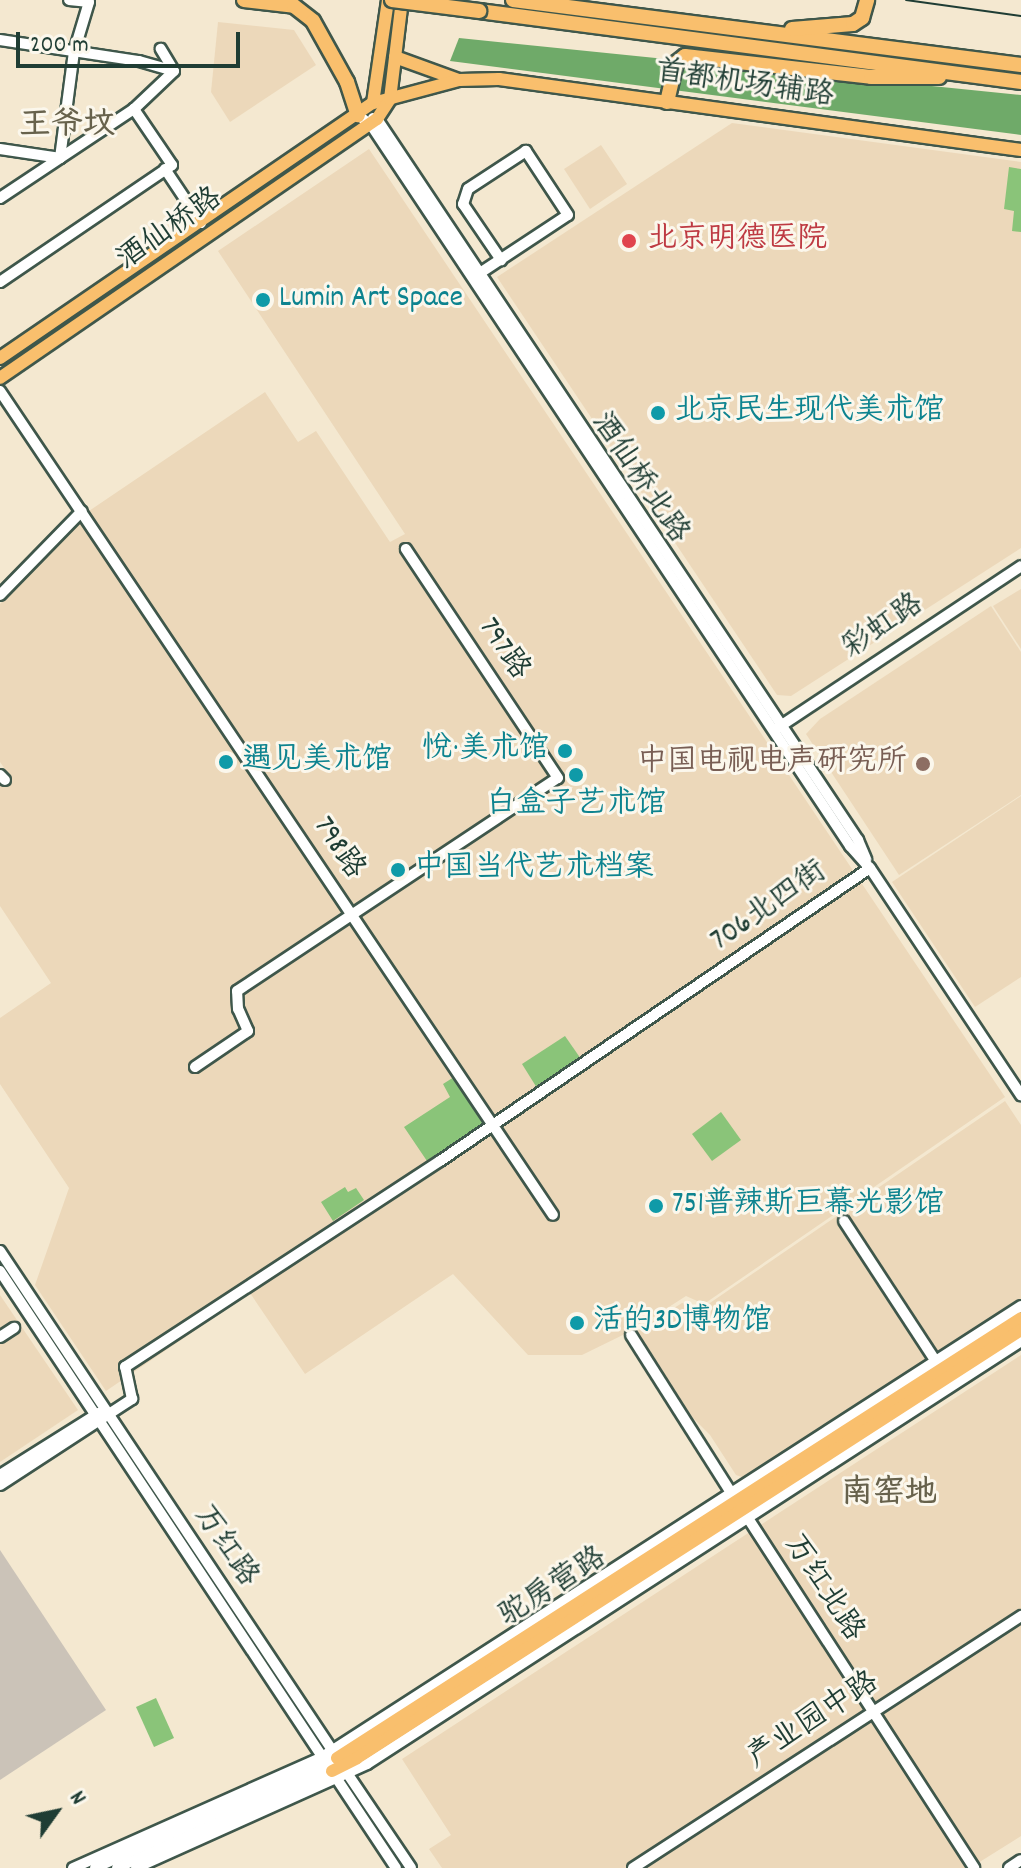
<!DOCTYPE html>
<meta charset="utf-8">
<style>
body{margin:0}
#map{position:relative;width:1021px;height:1868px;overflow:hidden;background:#f4e8d0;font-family:Dekko,"LXGW WenKai TC",sans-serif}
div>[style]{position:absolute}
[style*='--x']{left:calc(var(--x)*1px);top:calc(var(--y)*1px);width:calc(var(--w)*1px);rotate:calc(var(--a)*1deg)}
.built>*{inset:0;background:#ecd8ba}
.industrial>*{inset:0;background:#cbc3b8}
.green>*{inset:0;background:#8ac479}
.forest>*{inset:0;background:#6faa69}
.roads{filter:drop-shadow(2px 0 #3f574b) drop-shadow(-2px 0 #3f574b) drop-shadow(0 2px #3f574b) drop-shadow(0 -2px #3f574b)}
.minor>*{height:10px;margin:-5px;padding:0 5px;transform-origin:5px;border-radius:5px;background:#fff}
.major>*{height:12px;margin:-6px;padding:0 6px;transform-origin:6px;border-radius:6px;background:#f9bf6d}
.highway>*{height:14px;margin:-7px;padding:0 7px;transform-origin:7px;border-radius:7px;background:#f9bf6d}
.rail>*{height:2px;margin:-1px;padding:0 1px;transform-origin:1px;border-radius:1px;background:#1f3d34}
.bridges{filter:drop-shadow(2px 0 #3f574b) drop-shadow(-2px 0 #3f574b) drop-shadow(0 2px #3f574b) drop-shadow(0 -2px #3f574b)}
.highway-bridge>*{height:14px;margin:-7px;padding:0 7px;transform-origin:7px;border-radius:7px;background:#f9bf6d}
.dots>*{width:22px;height:22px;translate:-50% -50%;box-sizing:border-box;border:4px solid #fbf7ec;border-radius:50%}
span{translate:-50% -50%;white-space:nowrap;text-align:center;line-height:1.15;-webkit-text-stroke:6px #fbf7ec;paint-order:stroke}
.street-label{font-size:30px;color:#1f3d34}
.health-label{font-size:30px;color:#be3a42}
.left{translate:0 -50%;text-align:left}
.culture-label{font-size:30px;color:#0d838f}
.right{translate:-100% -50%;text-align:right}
.education-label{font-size:30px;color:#785e54}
.neighbourhood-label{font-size:32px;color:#67624c;font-weight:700}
.north{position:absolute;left:16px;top:1772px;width:80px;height:80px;-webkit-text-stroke:6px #fbf7ec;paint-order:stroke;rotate:57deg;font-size:22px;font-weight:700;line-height:32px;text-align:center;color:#1f3d34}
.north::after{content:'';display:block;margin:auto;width:28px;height:36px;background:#1f3d34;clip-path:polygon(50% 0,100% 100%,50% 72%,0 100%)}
.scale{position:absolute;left:16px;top:32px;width:224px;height:36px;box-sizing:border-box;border:4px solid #1f3d34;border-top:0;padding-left:10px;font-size:24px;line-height:28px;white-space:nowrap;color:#1f3d34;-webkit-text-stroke:6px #fbf7ec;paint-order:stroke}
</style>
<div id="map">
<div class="built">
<i style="clip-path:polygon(218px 22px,294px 30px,316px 65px,230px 122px,211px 92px)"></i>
<i style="clip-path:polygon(732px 123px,1021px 162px,1021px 548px,791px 696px,777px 695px,497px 277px)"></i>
<i style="clip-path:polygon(601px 145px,627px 184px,590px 209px,564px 169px)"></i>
<i style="clip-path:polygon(369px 149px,1005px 1097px,704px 1304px,686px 1296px,633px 1330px,582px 1355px,528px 1355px,453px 1274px,305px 1374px,250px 1293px,106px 1391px,35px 1285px,69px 1188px,0 1084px,0 1018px,51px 983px,0 906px,0 773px,5px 769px,0 762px,0 604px,86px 513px,265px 392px,298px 442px,316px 431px,390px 542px,405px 534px,218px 251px)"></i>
<i style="clip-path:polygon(1021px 589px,1021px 649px,993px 606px)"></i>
<i style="clip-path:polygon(991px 606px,1021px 652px,1021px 795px,899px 875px,806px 734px,820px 719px)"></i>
<i style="clip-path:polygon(1021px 796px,1021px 977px,975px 1007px,892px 882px)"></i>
<i style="clip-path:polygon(1005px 1101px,1021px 1125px,1021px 1303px,750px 1480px,736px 1475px,710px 1435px,690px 1415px,636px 1332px,682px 1303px,704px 1307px)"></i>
<i style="clip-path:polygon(0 1295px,78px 1410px,0 1462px)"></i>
<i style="clip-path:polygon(1021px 1355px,1021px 1836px,970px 1868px,442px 1868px,429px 1849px,451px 1835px,402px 1759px)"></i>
</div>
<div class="industrial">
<i style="clip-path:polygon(0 1550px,106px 1710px,0 1780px)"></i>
</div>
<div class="green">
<i style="clip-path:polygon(1009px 167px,1021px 169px,1021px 232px,1012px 231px,1014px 211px,1004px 209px)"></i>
<i style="clip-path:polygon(565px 1036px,581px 1059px,537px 1088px,522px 1064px)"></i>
<i style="clip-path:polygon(454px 1077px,484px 1123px,427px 1161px,404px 1127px,450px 1097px,443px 1084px)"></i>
<i style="clip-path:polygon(721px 1112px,741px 1140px,712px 1161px,692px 1134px)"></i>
<i style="clip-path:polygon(345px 1187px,348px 1192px,356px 1188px,364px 1200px,333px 1221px,321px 1202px)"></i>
<i style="clip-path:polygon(156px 1698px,174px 1738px,154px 1747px,136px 1707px)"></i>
</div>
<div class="forest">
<i style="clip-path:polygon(459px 38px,1021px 95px,1021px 135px,450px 61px)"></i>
</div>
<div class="roads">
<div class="minor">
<i style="--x:0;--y:40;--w:141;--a:8.6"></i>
<i style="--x:139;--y:61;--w:36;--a:16"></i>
<i style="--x:358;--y:115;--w:16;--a:38"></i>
<i style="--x:371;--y:125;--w:866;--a:56.4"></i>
<i style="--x:850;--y:846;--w:30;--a:48"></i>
<i style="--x:870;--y:868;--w:273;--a:56.4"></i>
<i style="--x:373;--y:118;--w:4;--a:14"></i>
<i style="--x:377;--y:119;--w:867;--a:56.29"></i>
<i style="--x:858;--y:840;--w:21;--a:67"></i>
<i style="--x:0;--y:149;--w:61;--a:8.5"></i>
<i style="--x:60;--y:158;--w:107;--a:-82.5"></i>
<i style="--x:74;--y:52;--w:52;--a:-73.3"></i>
<i style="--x:89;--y:2;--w:20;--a:-174"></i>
<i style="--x:165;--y:169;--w:65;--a:56.3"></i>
<i style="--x:0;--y:198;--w:161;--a:-33.6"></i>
<i style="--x:134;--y:109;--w:55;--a:-43.5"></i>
<i style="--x:174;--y:71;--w:26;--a:-121"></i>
<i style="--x:480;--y:273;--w:105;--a:-33.4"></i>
<i style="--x:568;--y:215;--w:77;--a:-123.3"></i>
<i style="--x:526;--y:151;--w:69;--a:146.8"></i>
<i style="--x:468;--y:189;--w:16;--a:108"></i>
<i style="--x:463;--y:204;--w:68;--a:55.8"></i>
<i style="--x:0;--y:282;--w:208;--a:-34.2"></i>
<i style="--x:172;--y:165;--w:68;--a:-124.2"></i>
<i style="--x:0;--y:391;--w:992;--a:56.13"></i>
<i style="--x:0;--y:595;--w:117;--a:-45.7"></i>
<i style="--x:776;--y:729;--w:294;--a:-33.6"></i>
<i style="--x:0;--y:775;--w:7;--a:45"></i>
<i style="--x:195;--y:1067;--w:64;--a:-34.2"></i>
<i style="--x:248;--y:1031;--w:24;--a:-114"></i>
<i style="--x:238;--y:1009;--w:18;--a:-93"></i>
<i style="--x:237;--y:991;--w:385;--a:-33.6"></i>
<i style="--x:558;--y:778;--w:275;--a:-123.6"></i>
<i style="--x:844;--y:1221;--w:173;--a:56.8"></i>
<i style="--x:0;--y:1251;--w:603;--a:56.36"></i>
<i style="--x:0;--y:1271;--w:716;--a:56.44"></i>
<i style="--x:631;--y:1335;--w:191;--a:57.6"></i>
<i style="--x:0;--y:1337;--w:17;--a:-33"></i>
<i style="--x:0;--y:1475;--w:117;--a:-32.1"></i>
<i style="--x:0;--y:1485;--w:158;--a:-33.1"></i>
<i style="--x:132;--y:1399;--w:33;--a:-102"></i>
<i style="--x:125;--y:1367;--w:376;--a:-33.2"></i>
<i style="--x:440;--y:1161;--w:520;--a:-34.27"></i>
<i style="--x:744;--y:1512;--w:424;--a:57.1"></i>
<i style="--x:345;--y:1770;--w:118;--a:56"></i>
<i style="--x:73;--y:1868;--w:273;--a:-24"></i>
<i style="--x:322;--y:1757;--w:832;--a:-32.83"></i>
<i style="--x:95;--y:1868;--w:260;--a:-24.3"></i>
<i style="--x:117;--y:1868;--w:236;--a:-24.3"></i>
<i style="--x:136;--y:1868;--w:253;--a:-24.2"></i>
<i style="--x:367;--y:1764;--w:779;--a:-32.89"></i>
<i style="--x:633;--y:1868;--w:463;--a:-33"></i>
<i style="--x:1009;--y:1868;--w:14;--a:-34"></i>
</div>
<div class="major">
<i style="--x:395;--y:57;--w:68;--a:19.8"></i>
<i style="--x:373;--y:103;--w:89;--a:-15"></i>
<i style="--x:459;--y:80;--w:40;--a:-1.4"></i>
<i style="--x:499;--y:79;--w:527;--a:7.75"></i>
<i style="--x:0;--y:358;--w:452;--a:-34.4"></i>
<i style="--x:373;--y:103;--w:104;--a:-81.7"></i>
<i style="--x:0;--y:378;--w:457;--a:-34.5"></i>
<i style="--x:377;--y:119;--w:24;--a:-57"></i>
<i style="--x:390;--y:99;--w:100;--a:-83.1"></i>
<i style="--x:337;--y:1758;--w:813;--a:-32.75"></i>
<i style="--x:332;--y:1771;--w:28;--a:-27"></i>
<i style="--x:357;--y:1758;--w:790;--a:-32.8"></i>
</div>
<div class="highway">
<i style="--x:244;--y:0;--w:50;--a:6.8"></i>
<i style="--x:294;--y:6;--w:24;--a:38"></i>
<i style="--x:313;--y:21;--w:70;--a:60.9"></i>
<i style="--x:347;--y:82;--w:35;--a:72"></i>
<i style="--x:513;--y:0;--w:512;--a:7.29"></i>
<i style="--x:479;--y:11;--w:547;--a:7.46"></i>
<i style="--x:792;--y:29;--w:61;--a:-4.7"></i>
<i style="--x:853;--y:24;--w:11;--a:-34"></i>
<i style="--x:862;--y:18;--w:19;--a:-74"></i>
<i style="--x:667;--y:102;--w:40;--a:-77"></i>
<i style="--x:676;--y:63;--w:11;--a:-38"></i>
<i style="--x:685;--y:56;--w:187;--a:6.4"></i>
<i style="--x:871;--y:77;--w:68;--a:0"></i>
</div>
</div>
<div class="rail">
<i style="--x:906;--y:0;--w:116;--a:7.9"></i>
</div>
<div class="bridges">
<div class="highway-bridge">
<i style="--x:392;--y:0;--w:88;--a:7.2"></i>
</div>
</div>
<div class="dots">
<i style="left:629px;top:241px;background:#e0444e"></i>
<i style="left:263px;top:300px;background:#0f9aa8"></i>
<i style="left:658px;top:413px;background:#0f9aa8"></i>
<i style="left:565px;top:751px;background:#0f9aa8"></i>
<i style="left:226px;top:762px;background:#0f9aa8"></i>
<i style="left:923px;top:764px;background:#8d6e63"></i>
<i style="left:576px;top:775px;background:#0f9aa8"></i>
<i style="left:398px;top:870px;background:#0f9aa8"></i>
<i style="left:656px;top:1206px;background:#0f9aa8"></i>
<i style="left:577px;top:1323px;background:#0f9aa8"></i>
</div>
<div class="street-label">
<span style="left:744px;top:86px;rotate:8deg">首都机场辅路</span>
<span style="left:171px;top:231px;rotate:-35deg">酒仙桥路</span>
<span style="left:638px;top:479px;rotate:56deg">酒仙桥北路</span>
<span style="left:884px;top:628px;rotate:-34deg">彩虹路</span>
<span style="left:502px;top:650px;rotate:56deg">797路</span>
<span style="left:337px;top:849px;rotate:56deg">798路</span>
<span style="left:770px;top:908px;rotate:-35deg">706北四街</span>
<span style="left:224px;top:1547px;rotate:56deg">万红路</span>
<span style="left:554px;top:1589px;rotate:-33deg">驼房营路</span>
<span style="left:822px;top:1589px;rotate:57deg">万红北路</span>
<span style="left:814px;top:1722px;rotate:-33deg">产业园中路</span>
</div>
<div class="health-label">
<span class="left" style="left:647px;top:241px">北京明德医院</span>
</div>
<div class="culture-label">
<span class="left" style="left:279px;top:300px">Lumin Art Space</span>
<span class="left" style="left:674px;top:413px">北京民生现代美术馆</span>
<span class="right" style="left:549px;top:751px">悦·美术馆</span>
<span class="left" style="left:242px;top:762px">遇见美术馆</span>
<span style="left:576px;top:806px">白盒子艺术馆</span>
<span class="left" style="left:414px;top:870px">中国当代艺术档案</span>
<span class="left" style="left:672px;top:1206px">751普辣斯巨幕光影馆</span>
<span class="left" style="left:593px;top:1323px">活的3D博物馆</span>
</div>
<div class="education-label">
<span class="right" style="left:907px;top:764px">中国电视电声研究所</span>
</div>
<div class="neighbourhood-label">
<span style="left:67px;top:127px">王爷坟</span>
<span style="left:889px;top:1495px">南窑地</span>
</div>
<div class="north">N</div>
<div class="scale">200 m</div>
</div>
